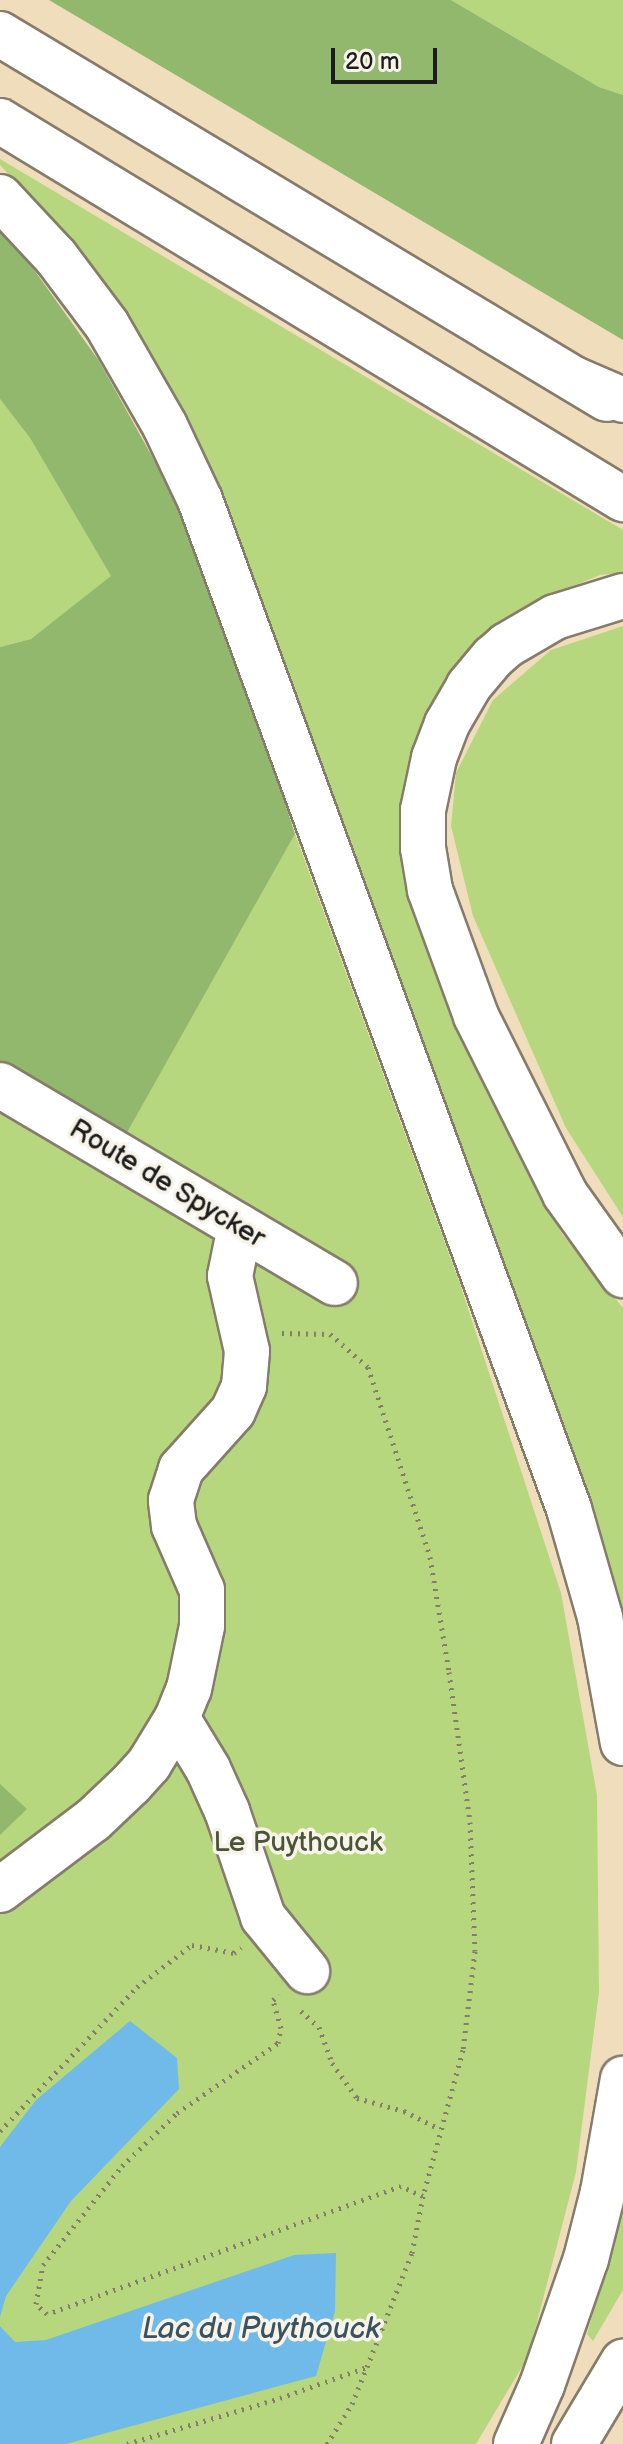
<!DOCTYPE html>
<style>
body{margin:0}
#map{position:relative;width:623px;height:2444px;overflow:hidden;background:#f0ddbc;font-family:"Balsamiq Sans",sans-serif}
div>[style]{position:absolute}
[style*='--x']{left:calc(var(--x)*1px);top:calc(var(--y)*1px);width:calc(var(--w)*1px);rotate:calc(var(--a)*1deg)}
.green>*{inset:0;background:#b7d77e}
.forest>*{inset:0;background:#91b86d}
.water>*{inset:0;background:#6fbae8}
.path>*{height:5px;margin-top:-2.5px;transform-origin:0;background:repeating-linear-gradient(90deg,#867c6c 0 2px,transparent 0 8px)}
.roads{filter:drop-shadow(2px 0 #867c6c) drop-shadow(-2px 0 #867c6c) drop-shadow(0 2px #867c6c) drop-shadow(0 -2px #867c6c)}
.minor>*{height:44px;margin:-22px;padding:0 22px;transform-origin:22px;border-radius:22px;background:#fff}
.major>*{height:44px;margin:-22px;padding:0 22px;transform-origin:22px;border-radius:22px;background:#fff}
.highway>*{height:44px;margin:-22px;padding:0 22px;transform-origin:22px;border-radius:22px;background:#fff}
span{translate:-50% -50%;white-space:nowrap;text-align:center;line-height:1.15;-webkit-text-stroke:7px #f7f3e8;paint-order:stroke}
.street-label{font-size:28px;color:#1c1c1c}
.park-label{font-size:28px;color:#4a5439}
.water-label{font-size:30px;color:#395363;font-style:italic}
.scale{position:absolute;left:331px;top:48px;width:106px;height:36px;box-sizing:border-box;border:4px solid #1c1c1c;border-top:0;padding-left:10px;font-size:24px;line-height:28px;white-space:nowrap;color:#1c1c1c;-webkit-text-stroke:6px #f7f3e8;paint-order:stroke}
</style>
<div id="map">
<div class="green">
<i style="clip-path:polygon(451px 0,623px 0,623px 95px,599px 87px)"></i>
<i style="clip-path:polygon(0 159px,623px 530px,623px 573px,600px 575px,523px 607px,468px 655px,434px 707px,437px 969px,493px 1100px,562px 1234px,623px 1308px,623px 1652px,157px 372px,74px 243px,0 165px)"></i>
<i style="clip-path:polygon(0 399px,30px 438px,112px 577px,31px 639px,0 647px)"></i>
<i style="clip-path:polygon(623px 626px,623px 1217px,566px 1128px,473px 916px,451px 826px,456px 773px,493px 700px,551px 650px)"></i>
<i style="clip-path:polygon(295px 834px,460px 1284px,561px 1593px,597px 1795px,599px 1992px,576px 2172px,528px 2357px,476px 2444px,0 2444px,0 1072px,124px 1138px)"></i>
<i style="clip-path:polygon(623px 2204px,623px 2290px,593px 2341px,587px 2334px)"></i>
</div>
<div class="forest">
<i style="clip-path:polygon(49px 0,451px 0,599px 87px,623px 95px,623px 340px)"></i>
<i style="clip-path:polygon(0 222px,99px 361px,169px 487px,243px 673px,295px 834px,124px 1138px,0 1072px,0 647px,31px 639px,111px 576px,30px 438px,0 399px)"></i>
<i style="clip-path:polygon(0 1784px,27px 1809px,0 1835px)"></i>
</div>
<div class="water">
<i style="clip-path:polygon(130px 2021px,177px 2058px,179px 2089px,71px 2201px,6px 2296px,0 2317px,0 2147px,36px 2100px)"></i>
<i style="clip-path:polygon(336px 2253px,335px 2311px,316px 2376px,66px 2444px,0 2444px,0 2326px,15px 2342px,46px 2340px,294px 2255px)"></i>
</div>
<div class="path">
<i style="--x:282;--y:1333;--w:48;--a:1.2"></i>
<i style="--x:330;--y:1334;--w:50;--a:41"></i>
<i style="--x:368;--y:1367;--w:200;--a:71.9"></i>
<i style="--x:430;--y:1557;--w:117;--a:80.6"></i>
<i style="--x:449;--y:1672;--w:151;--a:82"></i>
<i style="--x:470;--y:1822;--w:129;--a:87.8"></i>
<i style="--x:475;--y:1951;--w:100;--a:96.9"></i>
<i style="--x:463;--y:2050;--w:151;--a:105.3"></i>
<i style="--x:301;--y:2011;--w:24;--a:42"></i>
<i style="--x:319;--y:2027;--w:38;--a:70"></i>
<i style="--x:332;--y:2063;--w:43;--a:54.5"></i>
<i style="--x:357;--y:2098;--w:49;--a:15.5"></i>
<i style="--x:404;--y:2111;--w:40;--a:26.6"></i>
<i style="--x:0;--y:2131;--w:199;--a:-46.4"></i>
<i style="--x:137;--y:1987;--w:69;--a:-37.4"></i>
<i style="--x:192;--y:1945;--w:43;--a:10.8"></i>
<i style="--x:234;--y:1953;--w:9;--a:-36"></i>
<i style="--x:127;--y:2444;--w:160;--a:-16.7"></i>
<i style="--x:280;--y:2398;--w:92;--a:-19.6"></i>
<i style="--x:367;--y:2367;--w:123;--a:-68.5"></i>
<i style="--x:412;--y:2253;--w:58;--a:-79.1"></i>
<i style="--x:423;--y:2196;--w:24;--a:-156"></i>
<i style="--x:401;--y:2186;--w:376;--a:160.1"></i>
<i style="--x:47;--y:2314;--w:15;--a:-138"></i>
<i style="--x:36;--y:2304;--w:40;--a:-80"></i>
<i style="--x:43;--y:2265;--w:127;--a:-51.4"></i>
<i style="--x:122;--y:2166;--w:76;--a:-43.9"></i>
<i style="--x:177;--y:2113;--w:123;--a:-34.7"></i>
<i style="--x:278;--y:2043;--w:15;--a:-79"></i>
<i style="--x:281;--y:2028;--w:29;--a:-106"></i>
<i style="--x:273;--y:2000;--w:8;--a:-40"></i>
<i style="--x:327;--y:2444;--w:47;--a:-58"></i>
<i style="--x:352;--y:2404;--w:40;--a:-68"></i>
</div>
<div class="roads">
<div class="minor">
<i style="--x:0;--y:1085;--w:389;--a:30.6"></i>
<i style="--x:177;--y:1718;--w:60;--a:58.7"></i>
<i style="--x:208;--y:1769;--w:46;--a:65.7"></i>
<i style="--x:227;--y:1811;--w:112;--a:71.2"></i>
<i style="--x:263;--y:1917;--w:70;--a:50.8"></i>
<i style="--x:0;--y:1890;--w:116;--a:-37"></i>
<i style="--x:93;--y:1820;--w:52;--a:-43.5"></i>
<i style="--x:131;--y:1784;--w:27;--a:-48"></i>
<i style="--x:149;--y:1764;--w:54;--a:-58.7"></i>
<i style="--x:177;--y:1718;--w:31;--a:-68"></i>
<i style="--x:189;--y:1689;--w:64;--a:-78.3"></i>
<i style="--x:202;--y:1626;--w:36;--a:-90"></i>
<i style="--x:202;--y:1590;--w:70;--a:-113.6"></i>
<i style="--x:174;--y:1526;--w:26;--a:-97"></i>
<i style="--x:171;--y:1500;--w:33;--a:-72"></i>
<i style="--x:181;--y:1469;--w:78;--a:-48.1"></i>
<i style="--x:233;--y:1411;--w:27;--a:-66"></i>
<i style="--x:244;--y:1386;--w:35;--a:-85"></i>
<i style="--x:247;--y:1351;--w:77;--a:-102.8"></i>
<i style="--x:230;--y:1276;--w:50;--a:-78.5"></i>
</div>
<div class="major">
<i style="--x:0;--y:34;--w:708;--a:31.02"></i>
<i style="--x:0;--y:121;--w:729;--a:31.25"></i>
</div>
<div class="highway">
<i style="--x:0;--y:197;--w:82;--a:47"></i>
<i style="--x:56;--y:257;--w:85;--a:53.1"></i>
<i style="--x:107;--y:325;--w:116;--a:60.1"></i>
<i style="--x:165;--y:426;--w:82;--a:64.7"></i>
<i style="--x:200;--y:500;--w:1074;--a:69.91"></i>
<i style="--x:569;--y:1509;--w:112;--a:74"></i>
<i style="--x:600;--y:1617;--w:128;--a:79.7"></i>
<i style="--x:574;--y:379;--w:53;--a:23.2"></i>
<i style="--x:623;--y:596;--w:71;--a:162.8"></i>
<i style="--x:555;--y:617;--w:56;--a:149.7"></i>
<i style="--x:507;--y:645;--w:18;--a:139"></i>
<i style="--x:493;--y:657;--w:38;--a:130"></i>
<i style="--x:469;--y:686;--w:44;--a:120.1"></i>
<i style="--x:447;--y:724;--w:36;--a:111"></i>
<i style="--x:434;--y:758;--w:53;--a:101.9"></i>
<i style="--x:423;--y:810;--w:38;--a:90"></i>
<i style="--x:423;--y:848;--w:43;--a:80.5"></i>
<i style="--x:430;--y:890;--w:134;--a:69.9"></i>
<i style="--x:476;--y:1016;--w:199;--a:63.4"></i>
<i style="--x:565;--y:1194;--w:100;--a:54.4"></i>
<i style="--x:516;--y:2444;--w:64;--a:-66.2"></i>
<i style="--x:542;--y:2385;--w:133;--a:-70.8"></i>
<i style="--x:586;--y:2259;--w:69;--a:-75.8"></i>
<i style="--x:603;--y:2192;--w:115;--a:-80"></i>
<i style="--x:574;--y:2444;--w:96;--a:-59.1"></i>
</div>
</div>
<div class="street-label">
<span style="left:167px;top:1184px;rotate:31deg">Route de Spycker</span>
</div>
<div class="park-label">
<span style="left:298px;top:1843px">Le Puythouck</span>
</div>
<div class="water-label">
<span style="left:261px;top:2329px">Lac du Puythouck</span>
</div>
<div class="scale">20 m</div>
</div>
